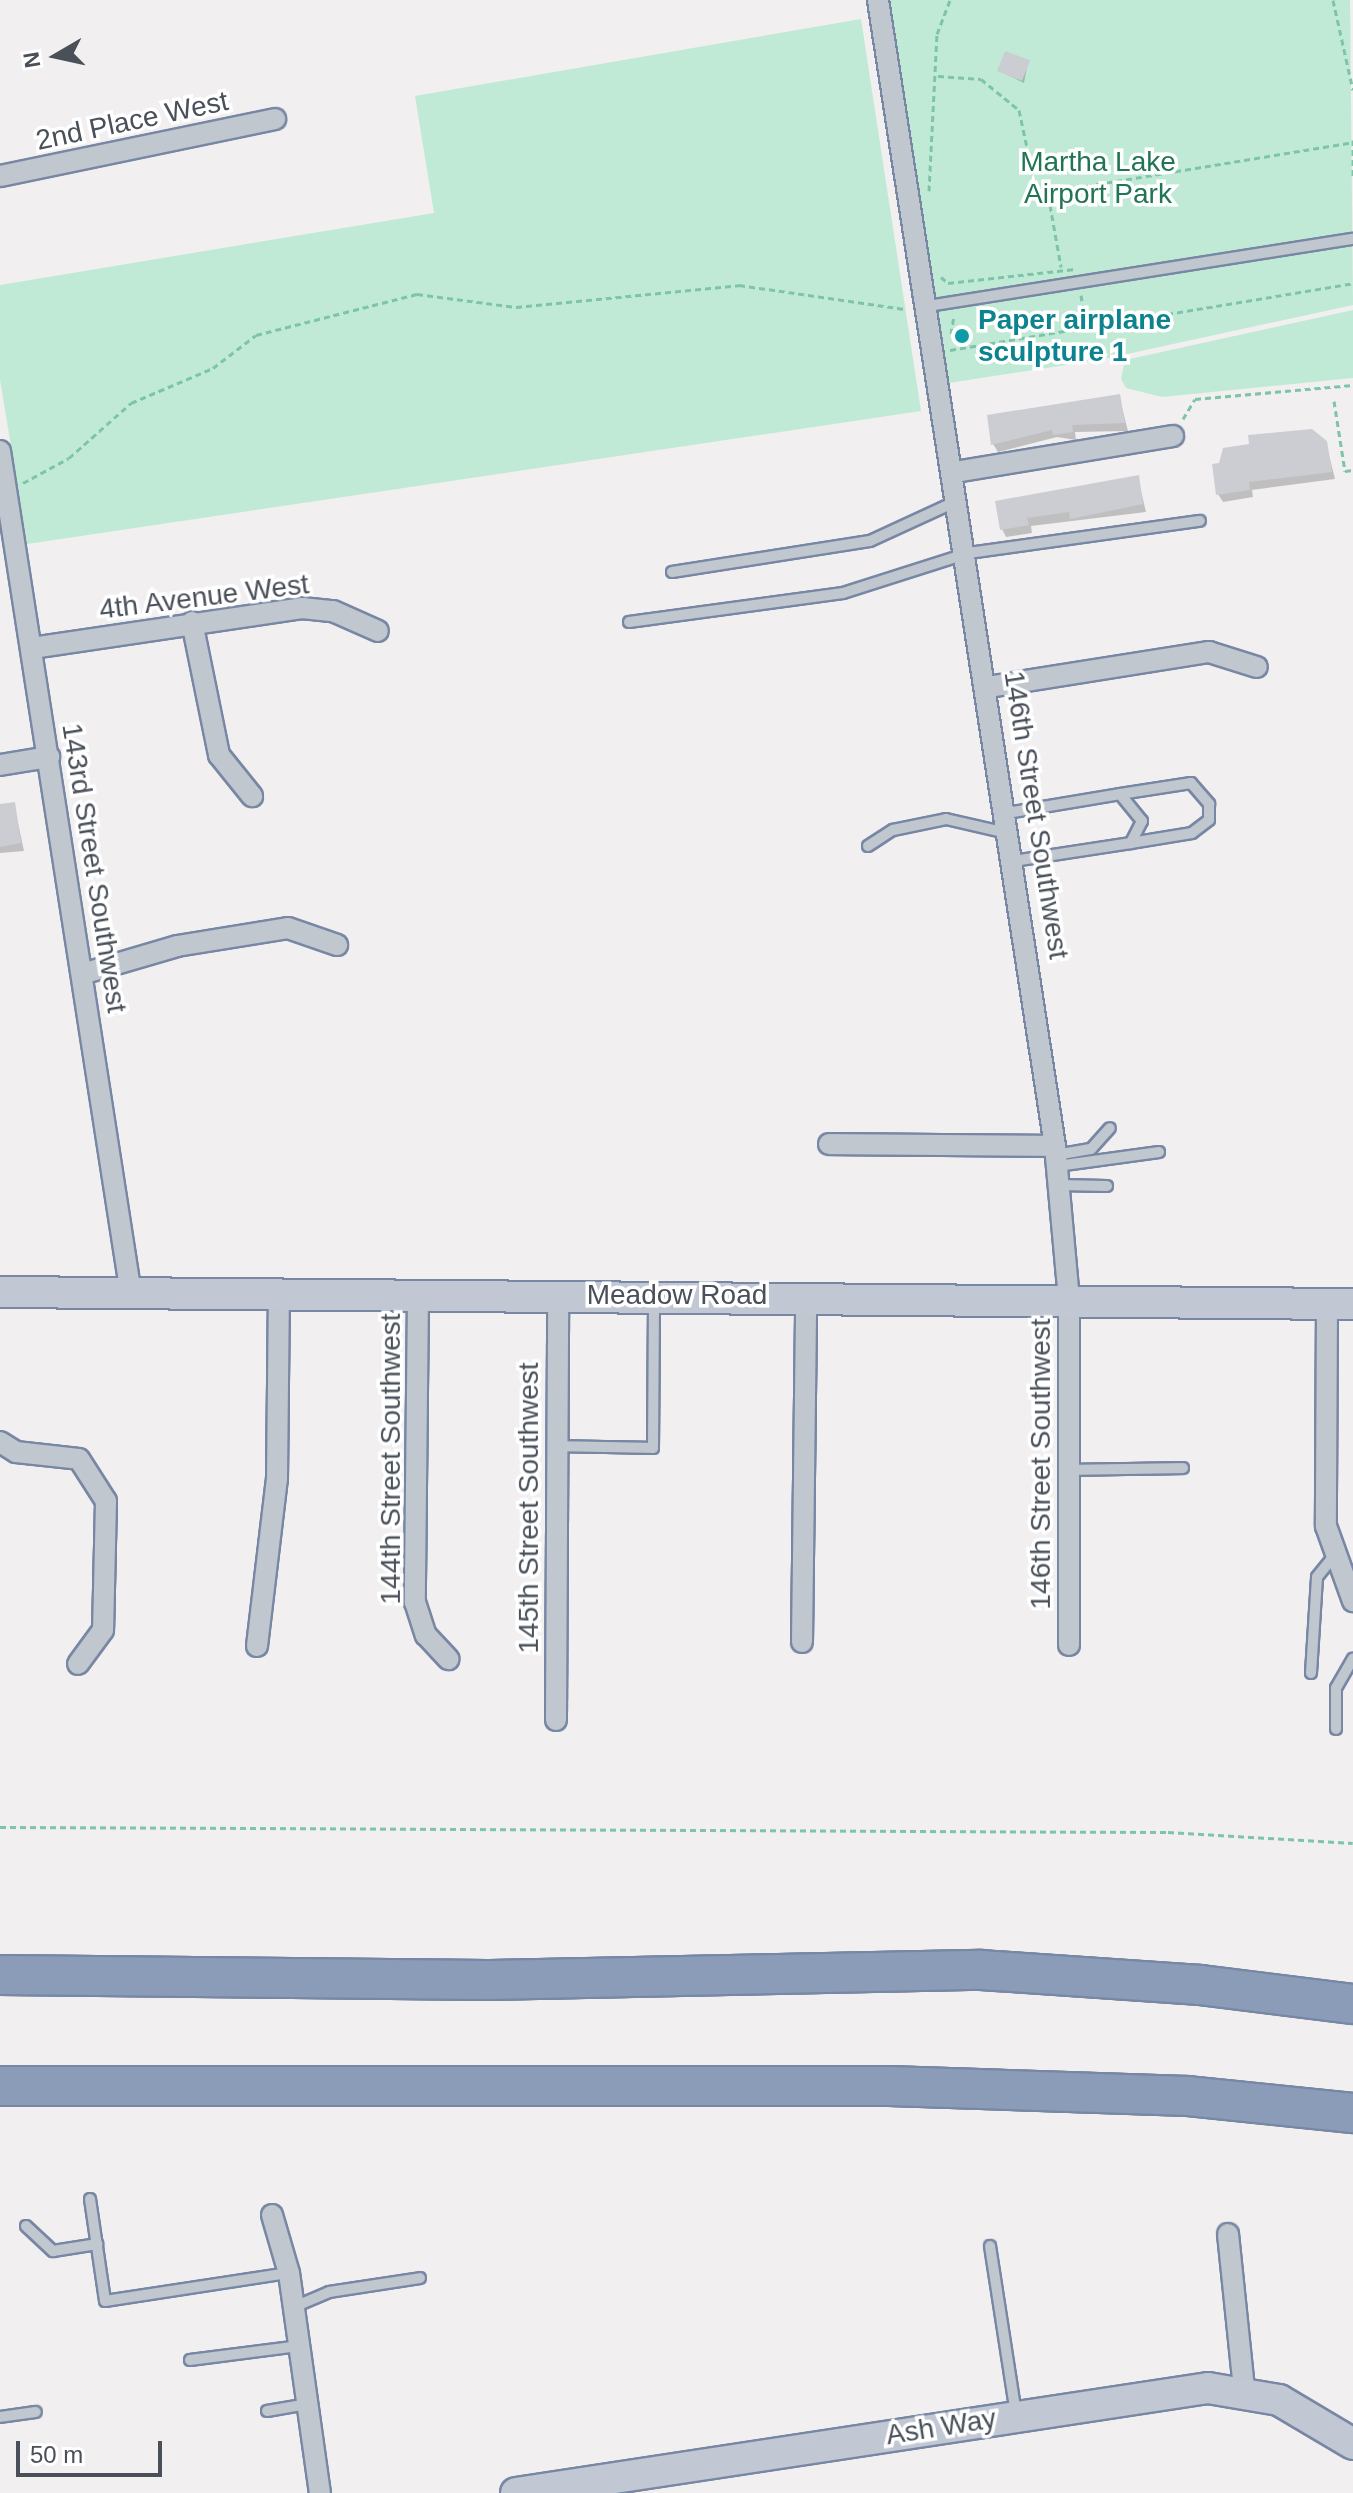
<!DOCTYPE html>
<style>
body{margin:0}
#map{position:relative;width:1353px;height:2493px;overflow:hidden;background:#f1efef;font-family:Arial,sans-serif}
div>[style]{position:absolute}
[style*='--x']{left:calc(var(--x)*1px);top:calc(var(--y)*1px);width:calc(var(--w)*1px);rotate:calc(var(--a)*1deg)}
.green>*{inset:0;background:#c1ead6}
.shadow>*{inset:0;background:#0003}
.building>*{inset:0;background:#cccdd3}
.path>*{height:3px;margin-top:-1.5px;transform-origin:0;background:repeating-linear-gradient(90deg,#7dc4a9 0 6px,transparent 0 10px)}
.roads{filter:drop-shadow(2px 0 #7787a4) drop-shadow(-2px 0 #7787a4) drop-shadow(0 2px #7787a4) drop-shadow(0 -2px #7787a4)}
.lane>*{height:10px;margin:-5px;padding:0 5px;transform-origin:5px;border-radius:5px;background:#c1c7cf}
.street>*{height:20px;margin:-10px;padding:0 10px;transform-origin:10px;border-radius:10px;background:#c1c7cf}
.secondary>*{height:30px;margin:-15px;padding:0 15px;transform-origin:15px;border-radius:15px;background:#c1c8d3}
.highway>*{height:38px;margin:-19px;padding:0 19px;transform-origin:19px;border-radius:19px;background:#8b9cb8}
.dots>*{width:22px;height:22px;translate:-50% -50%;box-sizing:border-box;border:4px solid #fff;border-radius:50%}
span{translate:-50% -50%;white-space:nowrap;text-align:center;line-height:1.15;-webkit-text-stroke:7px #fff;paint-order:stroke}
.street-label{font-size:28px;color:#49505a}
.park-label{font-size:28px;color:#217454}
.culture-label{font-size:28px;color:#0d838f;font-weight:700}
.left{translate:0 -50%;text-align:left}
.north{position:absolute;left:16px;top:16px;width:80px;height:80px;-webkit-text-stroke:6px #fff;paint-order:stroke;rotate:261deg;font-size:22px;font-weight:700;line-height:32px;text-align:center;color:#49505a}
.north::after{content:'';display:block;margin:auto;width:28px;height:36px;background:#49505a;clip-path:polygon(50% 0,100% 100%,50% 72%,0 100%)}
.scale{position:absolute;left:16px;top:2441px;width:146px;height:36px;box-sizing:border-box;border:4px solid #49505a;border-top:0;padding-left:10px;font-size:24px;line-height:28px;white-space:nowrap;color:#49505a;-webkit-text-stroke:6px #fff;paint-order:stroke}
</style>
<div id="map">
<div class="green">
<i style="clip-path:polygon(888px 0,1350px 0,1353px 305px,1104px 359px,949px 383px)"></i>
<i style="clip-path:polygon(861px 19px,921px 411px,27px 544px,0 379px,0 285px,434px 213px,415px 96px)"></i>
<i style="clip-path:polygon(1353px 310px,1353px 378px,1162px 397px,1126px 388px,1121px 379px,1125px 360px)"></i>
</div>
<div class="shadow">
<i style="clip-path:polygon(1028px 62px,1024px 83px,999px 71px)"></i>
<i style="clip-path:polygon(1119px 396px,1128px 431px,1075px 432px,1076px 440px,1057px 437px,998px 452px,993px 444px)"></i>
<i style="clip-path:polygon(1326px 443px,1335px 479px,1252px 490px,1253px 497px,1223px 502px,1218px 494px)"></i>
<i style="clip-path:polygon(1138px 478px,1146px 512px,1031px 526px,1032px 533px,1006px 537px,1002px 529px,998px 503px)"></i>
<i style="clip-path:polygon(14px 804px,24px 851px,0 853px,0 805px)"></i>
</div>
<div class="building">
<i style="clip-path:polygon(1005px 51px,1030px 60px,1022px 81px,997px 71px)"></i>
<i style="clip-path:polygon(1120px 394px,1125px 423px,1072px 425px,1073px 432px,1053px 435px,1052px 430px,991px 445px,987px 415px)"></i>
<i style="clip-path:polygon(1312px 429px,1327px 441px,1332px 472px,1249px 482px,1250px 490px,1216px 495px,1212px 464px,1219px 463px,1223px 448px,1249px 444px,1248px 435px)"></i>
<i style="clip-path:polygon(1139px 475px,1143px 504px,1070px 519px,1069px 512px,1027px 518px,1029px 525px,1000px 530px,995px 501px)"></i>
<i style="clip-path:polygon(15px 802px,21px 843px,0 847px,0 804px)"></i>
</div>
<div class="path">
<i style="--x:1333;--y:0;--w:92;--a:77.5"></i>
<i style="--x:938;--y:76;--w:43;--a:4"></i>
<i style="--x:981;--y:79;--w:49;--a:39.2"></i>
<i style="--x:1019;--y:110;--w:86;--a:77.9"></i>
<i style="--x:1037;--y:194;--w:17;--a:40"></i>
<i style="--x:1050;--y:205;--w:63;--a:79.9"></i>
<i style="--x:1353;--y:140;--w:36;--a:90"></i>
<i style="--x:929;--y:191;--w:157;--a:-87.1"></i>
<i style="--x:937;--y:34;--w:36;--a:-69"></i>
<i style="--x:1037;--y:194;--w:320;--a:-9.3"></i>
<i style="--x:941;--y:277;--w:9;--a:41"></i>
<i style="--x:948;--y:283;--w:128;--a:-6.3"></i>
<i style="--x:1081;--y:295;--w:32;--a:81"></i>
<i style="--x:951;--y:334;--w:19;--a:-81"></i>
<i style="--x:950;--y:350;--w:409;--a:-9.4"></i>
<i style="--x:1334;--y:401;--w:71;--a:81.1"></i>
<i style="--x:1345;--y:471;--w:8;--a:-7"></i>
<i style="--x:1183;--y:419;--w:23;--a:-59"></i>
<i style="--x:1195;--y:399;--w:159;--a:-5.1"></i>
<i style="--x:23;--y:483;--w:52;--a:-28.5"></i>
<i style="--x:69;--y:458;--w:83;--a:-41.6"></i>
<i style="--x:131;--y:403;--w:89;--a:-23.1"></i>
<i style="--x:213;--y:368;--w:54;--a:-37.5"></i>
<i style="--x:256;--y:335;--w:166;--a:-14.3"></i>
<i style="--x:417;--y:294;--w:100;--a:7.5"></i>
<i style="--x:516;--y:307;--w:224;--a:-5.6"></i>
<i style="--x:739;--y:285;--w:167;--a:8.3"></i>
<i style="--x:0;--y:1827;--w:1168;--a:0.25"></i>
<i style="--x:1168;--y:1832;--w:185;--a:3.4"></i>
</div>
<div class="roads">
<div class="lane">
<i style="--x:928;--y:306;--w:430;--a:-9"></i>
<i style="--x:672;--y:572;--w:200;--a:-8.9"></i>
<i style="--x:870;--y:541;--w:96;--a:-24.7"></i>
<i style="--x:629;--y:622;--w:216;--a:-7.7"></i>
<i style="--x:843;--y:593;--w:131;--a:-17.7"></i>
<i style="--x:968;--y:553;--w:234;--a:-7.9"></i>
<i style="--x:1120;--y:794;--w:72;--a:-8.8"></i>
<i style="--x:1191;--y:783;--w:28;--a:49"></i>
<i style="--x:1209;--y:804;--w:16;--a:90"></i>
<i style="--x:1209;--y:820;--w:21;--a:143"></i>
<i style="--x:1192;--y:833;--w:62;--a:170.7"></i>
<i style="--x:1007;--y:813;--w:115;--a:-9.5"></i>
<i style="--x:1120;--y:794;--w:35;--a:51"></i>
<i style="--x:1142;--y:821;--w:25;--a:117"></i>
<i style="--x:1131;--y:843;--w:119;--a:171.3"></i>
<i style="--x:868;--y:846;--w:30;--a:-33"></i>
<i style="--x:893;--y:830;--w:54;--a:-11.7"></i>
<i style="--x:946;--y:819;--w:63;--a:12.9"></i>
<i style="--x:1056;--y:1155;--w:36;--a:-10"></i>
<i style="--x:1091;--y:1149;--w:28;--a:-48"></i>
<i style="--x:1057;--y:1166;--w:103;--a:-7.8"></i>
<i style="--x:1059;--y:1185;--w:48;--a:1.2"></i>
<i style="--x:557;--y:1446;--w:96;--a:1.2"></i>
<i style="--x:653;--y:1448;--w:148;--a:-89.6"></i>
<i style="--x:1069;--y:1470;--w:114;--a:-1"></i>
<i style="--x:1311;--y:1673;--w:96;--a:-86.4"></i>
<i style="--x:1317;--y:1577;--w:28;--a:-51"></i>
<i style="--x:1336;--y:1729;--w:41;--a:-90"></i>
<i style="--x:1336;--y:1688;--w:34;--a:-60"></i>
<i style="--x:90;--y:2199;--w:103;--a:81.6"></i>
<i style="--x:105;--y:2301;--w:186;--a:-8.7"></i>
<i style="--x:26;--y:2226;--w:37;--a:43"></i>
<i style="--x:53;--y:2251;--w:45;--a:-9"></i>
<i style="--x:990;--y:2246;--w:170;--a:81.2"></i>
<i style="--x:294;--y:2307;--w:38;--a:-23"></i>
<i style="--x:329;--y:2292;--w:92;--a:-8.7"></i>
<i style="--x:190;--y:2360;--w:111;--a:-7.3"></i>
<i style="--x:267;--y:2411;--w:42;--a:-9.7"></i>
<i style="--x:0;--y:2417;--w:36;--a:-8"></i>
</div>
<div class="street">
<i style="--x:878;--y:0;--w:1160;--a:81.22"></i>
<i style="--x:1055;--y:1146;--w:155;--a:84.8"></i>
<i style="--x:1069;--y:1300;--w:345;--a:90"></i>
<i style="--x:0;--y:176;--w:281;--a:-11.7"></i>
<i style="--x:0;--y:451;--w:853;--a:81.17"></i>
<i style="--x:955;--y:472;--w:221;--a:-9.4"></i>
<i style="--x:192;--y:622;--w:136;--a:78.5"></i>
<i style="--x:219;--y:755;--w:53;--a:51.2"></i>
<i style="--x:32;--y:648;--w:273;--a:-8.4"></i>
<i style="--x:302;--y:608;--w:31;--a:6"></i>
<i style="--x:333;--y:611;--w:49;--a:24"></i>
<i style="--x:988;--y:687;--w:224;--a:-9"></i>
<i style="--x:1209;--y:652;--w:50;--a:17.4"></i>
<i style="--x:0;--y:765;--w:50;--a:-9.3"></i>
<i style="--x:82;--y:974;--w:99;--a:-16.4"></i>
<i style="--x:177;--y:946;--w:112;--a:-9.2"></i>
<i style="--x:288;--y:928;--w:52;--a:19.1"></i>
<i style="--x:829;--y:1144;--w:226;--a:0.5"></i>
<i style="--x:418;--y:1296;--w:306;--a:90.6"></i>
<i style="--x:415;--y:1602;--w:35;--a:72"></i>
<i style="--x:426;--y:1635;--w:33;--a:47"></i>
<i style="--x:1327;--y:1305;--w:221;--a:90.3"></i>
<i style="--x:1326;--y:1526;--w:80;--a:70.2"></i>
<i style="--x:0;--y:1442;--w:19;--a:32"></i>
<i style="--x:16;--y:1452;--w:63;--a:6.3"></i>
<i style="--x:79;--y:1459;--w:50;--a:57.3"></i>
<i style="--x:106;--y:1501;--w:129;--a:91.3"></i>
<i style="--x:103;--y:1630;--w:42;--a:126.3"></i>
<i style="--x:802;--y:1642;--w:346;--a:-89.3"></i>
<i style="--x:257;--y:1646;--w:168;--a:-83.2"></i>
<i style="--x:277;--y:1479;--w:184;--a:-89.4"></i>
<i style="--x:556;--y:1720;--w:425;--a:-89.7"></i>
<i style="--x:272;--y:2215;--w:60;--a:73.7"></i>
<i style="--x:289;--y:2273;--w:222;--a:82"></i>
<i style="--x:1228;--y:2234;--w:157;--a:84.1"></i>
</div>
<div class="secondary">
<i style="--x:0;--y:1292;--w:1353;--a:0.51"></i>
<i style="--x:516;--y:2493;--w:700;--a:-8.63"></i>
<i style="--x:1208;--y:2388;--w:72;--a:9.6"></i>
<i style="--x:1279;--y:2400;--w:86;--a:30.7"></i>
</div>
<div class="highway">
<i style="--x:0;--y:1975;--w:487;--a:0.6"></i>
<i style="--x:487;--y:1980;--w:494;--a:-1.2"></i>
<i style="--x:981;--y:1970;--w:220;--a:3.9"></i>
<i style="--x:1200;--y:1985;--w:154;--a:7.1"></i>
<i style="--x:0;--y:2086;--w:889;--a:0"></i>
<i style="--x:889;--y:2086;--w:299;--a:1.9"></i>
<i style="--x:1188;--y:2096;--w:166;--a:5.9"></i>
</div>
</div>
<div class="dots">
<i style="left:962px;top:336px;background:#0f9aa8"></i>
</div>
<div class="street-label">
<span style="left:132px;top:121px;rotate:-12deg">2nd Place West</span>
<span style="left:204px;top:597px;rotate:-7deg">4th Avenue West</span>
<span style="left:1036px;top:815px;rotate:81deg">146th Street Southwest</span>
<span style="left:94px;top:868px;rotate:81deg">143rd Street Southwest</span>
<span style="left:677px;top:1295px">Meadow Road</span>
<span style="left:391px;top:1459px;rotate:-90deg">144th Street Southwest</span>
<span style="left:1041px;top:1464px;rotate:-90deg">146th Street Southwest</span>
<span style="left:529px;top:1508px;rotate:-90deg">145th Street Southwest</span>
<span style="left:941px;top:2427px;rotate:-9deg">Ash Way</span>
</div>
<div class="park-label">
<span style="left:1098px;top:178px">Martha Lake<br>Airport Park</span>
</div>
<div class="culture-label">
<span class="left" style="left:978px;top:336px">Paper airplane<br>sculpture 1</span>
</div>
<div class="north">N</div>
<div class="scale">50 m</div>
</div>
